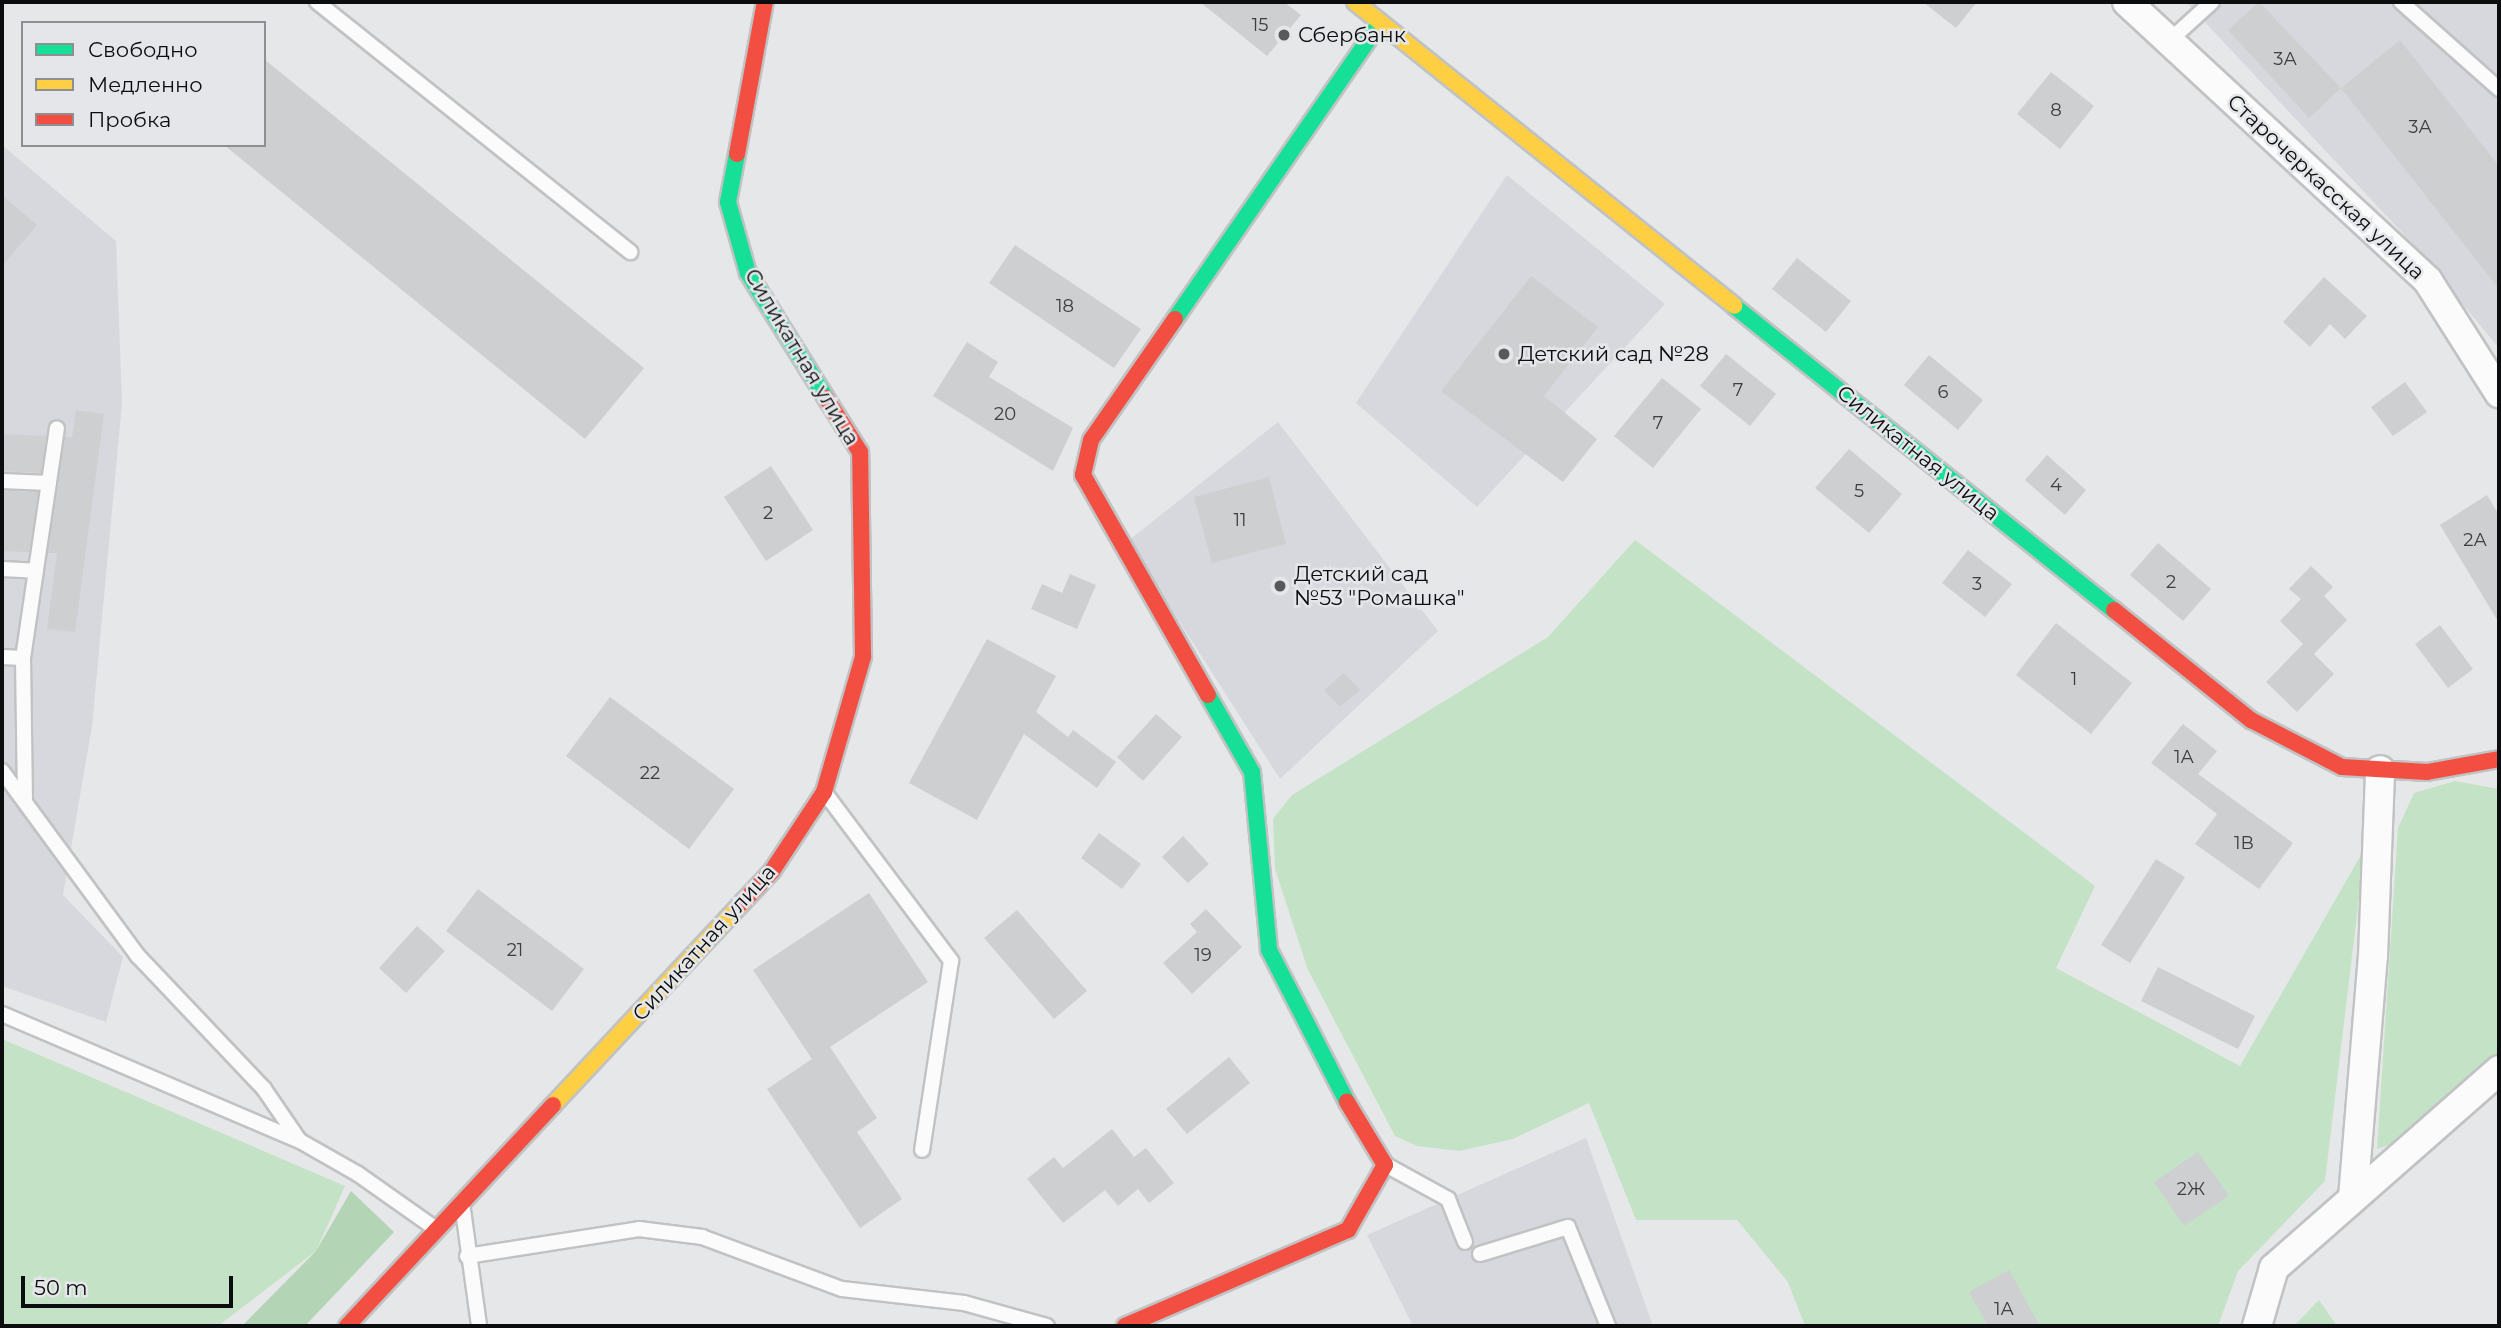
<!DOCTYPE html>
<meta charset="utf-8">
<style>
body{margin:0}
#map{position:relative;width:2501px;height:1328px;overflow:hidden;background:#e6e7e8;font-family:Montserrat,sans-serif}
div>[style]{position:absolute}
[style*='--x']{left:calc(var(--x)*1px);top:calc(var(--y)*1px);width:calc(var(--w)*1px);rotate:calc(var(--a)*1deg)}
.built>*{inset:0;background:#d6d8dd}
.green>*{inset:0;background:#c4e3c6}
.forest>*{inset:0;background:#b3d5b5}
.building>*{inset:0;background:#cecfd0}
.roads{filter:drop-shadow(2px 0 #c1c2c3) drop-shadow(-2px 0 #c1c2c3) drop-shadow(0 2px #c1c2c3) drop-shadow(0 -2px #c1c2c3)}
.lane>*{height:14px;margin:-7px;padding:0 7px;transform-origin:7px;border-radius:7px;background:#fbfbfc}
.street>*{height:28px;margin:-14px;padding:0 14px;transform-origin:14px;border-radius:14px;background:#fbfbfc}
.fast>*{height:16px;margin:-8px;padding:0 8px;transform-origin:8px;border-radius:8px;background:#16e098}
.slow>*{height:16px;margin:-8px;padding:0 8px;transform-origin:8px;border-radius:8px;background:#ffcf43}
.jam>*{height:16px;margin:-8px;padding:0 8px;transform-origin:8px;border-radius:8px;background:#f24e42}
.dots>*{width:19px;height:19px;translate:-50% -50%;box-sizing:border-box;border:4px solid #e5e6e9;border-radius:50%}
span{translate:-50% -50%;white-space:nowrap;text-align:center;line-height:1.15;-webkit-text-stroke:5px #e5e6e9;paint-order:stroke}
.number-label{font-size:18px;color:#3e3e40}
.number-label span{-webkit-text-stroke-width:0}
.poi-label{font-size:21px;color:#0c0d0e}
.left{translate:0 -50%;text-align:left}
.street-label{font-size:21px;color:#0c0d0e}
.frame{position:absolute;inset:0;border:4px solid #0c0d0e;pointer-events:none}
.legend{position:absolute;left:21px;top:21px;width:245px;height:126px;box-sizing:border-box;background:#e5e6e9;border:2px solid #8e8f91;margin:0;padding:9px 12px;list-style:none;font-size:21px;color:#0c0d0e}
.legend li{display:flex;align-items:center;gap:14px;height:35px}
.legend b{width:35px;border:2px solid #8e8f91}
.scale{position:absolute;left:21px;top:1276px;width:212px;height:32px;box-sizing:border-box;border:4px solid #0c0d0e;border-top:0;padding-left:9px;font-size:21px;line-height:24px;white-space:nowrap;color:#0c0d0e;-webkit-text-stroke:5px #e5e6e9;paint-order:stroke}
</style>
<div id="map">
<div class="built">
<i style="clip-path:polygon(2186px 2px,2499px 2px,2499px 348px,2412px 243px)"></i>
<i style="clip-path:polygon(2px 145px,116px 241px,122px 403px,92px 726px,63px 895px,123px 957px,106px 1022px,2px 986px)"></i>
<i style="clip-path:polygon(1507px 175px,1665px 304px,1477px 507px,1356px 403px)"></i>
<i style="clip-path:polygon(1278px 422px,1438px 631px,1280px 779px,1128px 541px)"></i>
<i style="clip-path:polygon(1586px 1138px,1653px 1326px,1413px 1326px,1367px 1235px)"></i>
</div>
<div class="green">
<i style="clip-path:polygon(1635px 540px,2095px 886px,2056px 968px,2240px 1066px,2365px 848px,2325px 1181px,2238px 1271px,2218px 1326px,1805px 1326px,1788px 1282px,1737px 1220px,1636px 1220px,1589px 1103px,1513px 1139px,1459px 1151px,1417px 1146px,1395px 1136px,1308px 970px,1275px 869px,1273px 819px,1292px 795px,1548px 637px)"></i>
<i style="clip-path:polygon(2455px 781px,2499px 789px,2499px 1053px,2393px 1144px,2377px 1149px,2398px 828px,2414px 793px)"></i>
<i style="clip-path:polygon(2px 1039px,345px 1186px,316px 1251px,218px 1326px,2px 1326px)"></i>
<i style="clip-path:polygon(2319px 1300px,2337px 1326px,2294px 1326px)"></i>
</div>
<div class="forest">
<i style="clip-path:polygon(351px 1191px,394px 1232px,305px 1326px,242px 1326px,316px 1251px)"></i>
</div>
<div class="building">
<i style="clip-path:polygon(1200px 2px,1284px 2px,1301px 15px,1267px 56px)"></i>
<i style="clip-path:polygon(1923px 2px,1977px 2px,1956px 28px)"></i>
<i style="clip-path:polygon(2259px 2px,2341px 88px,2309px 118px,2228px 30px)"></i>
<i style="clip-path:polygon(2400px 40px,2499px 166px,2499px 289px,2341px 88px)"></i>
<i style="clip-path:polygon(264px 59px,644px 368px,585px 439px,224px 145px,264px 145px)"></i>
<i style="clip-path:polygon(2051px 72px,2094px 106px,2060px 149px,2017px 114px)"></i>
<i style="clip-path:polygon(2px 195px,37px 225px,2px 266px)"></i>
<i style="clip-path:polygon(1015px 245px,1141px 329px,1114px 368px,989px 283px)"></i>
<i style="clip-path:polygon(1797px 258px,1851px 301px,1826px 332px,1772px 289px)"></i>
<i style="clip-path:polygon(1531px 276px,1598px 327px,1544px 396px,1597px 439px,1563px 482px,1441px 391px)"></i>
<i style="clip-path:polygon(2324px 277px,2367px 316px,2345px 339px,2330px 324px,2310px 347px,2283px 322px)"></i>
<i style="clip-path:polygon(967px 342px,998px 362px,989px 377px,1073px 428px,1053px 471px,933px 396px)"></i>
<i style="clip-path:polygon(1726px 354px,1776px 394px,1750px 426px,1700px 386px)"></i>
<i style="clip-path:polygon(1929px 355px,1983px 400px,1958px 430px,1904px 385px)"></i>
<i style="clip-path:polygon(1662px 378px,1701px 409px,1653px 468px,1614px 436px)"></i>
<i style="clip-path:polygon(2405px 382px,2427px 412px,2393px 436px,2371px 407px)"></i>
<i style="clip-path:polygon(76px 410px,104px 414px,75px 632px,47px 629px,57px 553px,48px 553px,65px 437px,72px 437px)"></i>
<i style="clip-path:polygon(2px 434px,46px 436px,41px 473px,2px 471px)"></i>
<i style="clip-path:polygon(1849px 449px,1902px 494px,1869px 533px,1815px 488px)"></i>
<i style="clip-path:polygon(2047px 455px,2086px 490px,2065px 515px,2025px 480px)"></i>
<i style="clip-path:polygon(771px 466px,813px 530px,766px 561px,724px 497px)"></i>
<i style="clip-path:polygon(1269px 477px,1286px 544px,1212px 563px,1194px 497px)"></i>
<i style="clip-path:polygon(2px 491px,38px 492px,29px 552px,2px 551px)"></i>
<i style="clip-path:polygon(2487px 495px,2499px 515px,2499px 623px,2440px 525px)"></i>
<i style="clip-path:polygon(2158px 543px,2211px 589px,2183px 621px,2130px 575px)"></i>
<i style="clip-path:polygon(1968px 550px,2012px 584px,1985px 617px,1942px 583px)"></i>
<i style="clip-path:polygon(2311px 566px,2333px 587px,2324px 596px,2347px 620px,2314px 654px,2334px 674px,2297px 712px,2266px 682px,2303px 644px,2280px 621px,2301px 599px,2289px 589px)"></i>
<i style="clip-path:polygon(1070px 574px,1096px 585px,1077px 629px,1031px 609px,1042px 584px,1062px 593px)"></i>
<i style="clip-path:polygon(2056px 623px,2132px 683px,2091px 734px,2016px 675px)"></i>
<i style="clip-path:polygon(2440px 625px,2473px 669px,2448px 688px,2415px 644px)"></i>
<i style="clip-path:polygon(987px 639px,1056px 676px,1036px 712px,1068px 737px,1073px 730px,1116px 762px,1097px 788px,1024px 734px,977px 820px,909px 783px)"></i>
<i style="clip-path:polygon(1344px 673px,1360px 690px,1340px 707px,1324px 690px)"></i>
<i style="clip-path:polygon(610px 697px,734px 789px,689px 849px,566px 756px)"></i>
<i style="clip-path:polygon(1156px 714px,1182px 737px,1143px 781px,1117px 757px)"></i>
<i style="clip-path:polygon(2183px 724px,2217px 751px,2198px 774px,2293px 843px,2259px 889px,2195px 844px,2217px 814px,2151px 763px)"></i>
<i style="clip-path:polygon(1099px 833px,1141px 864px,1122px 889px,1081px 858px)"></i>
<i style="clip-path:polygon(1183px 836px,1209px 864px,1188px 883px,1162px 857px)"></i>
<i style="clip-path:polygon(2156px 859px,2185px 877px,2130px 963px,2101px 945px)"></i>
<i style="clip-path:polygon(478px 889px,584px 969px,552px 1011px,446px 931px)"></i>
<i style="clip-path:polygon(869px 893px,928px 982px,830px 1047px,877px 1118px,857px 1132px,902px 1199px,860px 1228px,767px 1089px,812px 1059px,753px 970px)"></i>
<i style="clip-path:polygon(1206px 909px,1242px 947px,1192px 994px,1163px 963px,1197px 932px,1190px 924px)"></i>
<i style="clip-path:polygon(1017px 910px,1087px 991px,1054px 1019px,984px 938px)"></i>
<i style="clip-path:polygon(417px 926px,445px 951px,406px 993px,379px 968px)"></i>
<i style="clip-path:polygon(2158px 967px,2255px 1016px,2238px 1049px,2141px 1001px)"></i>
<i style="clip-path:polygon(1229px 1057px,1250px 1083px,1187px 1134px,1166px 1109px)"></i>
<i style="clip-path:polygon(1112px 1129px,1134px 1157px,1146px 1148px,1174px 1183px,1149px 1203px,1138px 1189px,1118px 1206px,1105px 1190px,1063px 1223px,1027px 1179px,1054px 1157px,1063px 1168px)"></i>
<i style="clip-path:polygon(2198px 1152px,2229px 1196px,2184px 1226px,2154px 1182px)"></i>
<i style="clip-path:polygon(2009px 1270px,2040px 1326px,1988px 1326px,1969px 1292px)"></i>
</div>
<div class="roads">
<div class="lane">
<i style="--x:317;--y:2;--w:401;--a:38.6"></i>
<i style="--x:2401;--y:2;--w:131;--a:41.6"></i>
<i style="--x:2169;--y:41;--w:58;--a:-42.2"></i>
<i style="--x:2;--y:481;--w:47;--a:2.4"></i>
<i style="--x:2;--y:569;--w:34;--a:3"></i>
<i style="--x:2;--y:657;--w:21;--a:3"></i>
<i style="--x:2;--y:771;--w:230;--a:53.7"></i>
<i style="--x:138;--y:956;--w:183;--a:46.5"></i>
<i style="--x:264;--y:1089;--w:62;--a:55.5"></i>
<i style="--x:825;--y:793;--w:210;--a:53.1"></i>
<i style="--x:951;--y:961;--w:191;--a:98.7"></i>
<i style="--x:25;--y:801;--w:143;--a:-90.8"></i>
<i style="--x:23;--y:658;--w:232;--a:-81.6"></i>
<i style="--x:2;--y:1014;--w:324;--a:23.1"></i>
<i style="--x:300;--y:1141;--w:67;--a:29.6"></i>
<i style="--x:358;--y:1174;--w:95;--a:35.2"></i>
<i style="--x:1386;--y:1165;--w:71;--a:28.7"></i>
<i style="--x:1448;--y:1199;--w:46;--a:68.4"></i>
<i style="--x:463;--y:1210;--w:117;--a:82.1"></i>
<i style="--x:1480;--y:1254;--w:92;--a:-17.1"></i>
<i style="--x:1568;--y:1227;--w:107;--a:68"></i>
<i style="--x:467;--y:1256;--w:174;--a:-8.9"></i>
<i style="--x:639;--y:1229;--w:64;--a:7.2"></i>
<i style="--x:702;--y:1237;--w:149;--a:20.4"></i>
<i style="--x:842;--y:1289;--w:123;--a:6.5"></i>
<i style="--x:964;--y:1303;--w:86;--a:15.5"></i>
</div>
<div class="street">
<i style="--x:2127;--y:2;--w:410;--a:42.8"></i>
<i style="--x:2428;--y:281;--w:133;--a:57.6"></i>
<i style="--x:2353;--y:1198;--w:243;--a:-85.3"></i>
<i style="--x:2373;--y:956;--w:186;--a:-87.8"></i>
<i style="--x:2257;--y:1326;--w:60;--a:-73.7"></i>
<i style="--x:2274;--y:1268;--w:300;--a:-41.3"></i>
</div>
<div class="fast">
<i style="--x:737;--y:154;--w:49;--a:100.6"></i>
<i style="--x:728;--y:202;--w:74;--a:74.3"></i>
<i style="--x:748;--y:273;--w:147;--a:58"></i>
<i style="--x:1734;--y:306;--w:487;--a:38.7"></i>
<i style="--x:1175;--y:319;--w:360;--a:-55.3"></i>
<i style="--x:1208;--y:695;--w:89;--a:60.3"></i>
<i style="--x:1252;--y:772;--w:179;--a:84.5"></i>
<i style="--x:1269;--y:950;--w:171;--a:62.8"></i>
</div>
<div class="slow">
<i style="--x:1355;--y:2;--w:486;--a:38.7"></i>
<i style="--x:553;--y:1105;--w:277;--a:-46.9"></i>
</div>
<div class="jam">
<i style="--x:737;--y:154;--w:155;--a:-79.6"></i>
<i style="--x:1175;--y:319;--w:147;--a:124.8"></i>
<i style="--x:1091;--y:440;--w:36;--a:103"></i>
<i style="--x:1083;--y:475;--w:253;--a:60.4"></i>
<i style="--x:2114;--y:610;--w:176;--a:38.8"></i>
<i style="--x:2251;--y:720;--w:102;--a:27.3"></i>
<i style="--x:2342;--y:767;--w:85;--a:3.4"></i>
<i style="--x:2427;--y:772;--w:73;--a:-10.2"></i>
<i style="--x:742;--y:903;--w:44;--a:-46.8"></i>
<i style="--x:772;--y:871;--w:95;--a:-56.6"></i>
<i style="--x:824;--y:792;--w:141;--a:-73.9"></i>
<i style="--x:863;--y:657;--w:205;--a:-90.8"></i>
<i style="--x:860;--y:452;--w:64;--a:-122.2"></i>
<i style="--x:347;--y:1326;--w:302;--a:-47"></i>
<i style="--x:1125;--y:1326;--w:243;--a:-23.3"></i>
<i style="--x:1348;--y:1230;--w:75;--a:-60.4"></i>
<i style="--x:1385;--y:1165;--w:74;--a:-121.1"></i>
</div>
</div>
<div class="dots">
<i style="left:1284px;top:35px;background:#58595a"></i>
<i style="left:1504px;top:354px;background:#58595a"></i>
<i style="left:1280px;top:586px;background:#58595a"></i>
</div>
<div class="number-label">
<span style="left:1260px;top:25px">15</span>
<span style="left:2285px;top:59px">3А</span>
<span style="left:2056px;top:110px">8</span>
<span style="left:2420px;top:127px">3А</span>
<span style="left:1065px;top:306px">18</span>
<span style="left:1738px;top:390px">7</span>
<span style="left:1943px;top:392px">6</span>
<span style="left:1005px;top:414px">20</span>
<span style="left:1658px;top:423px">7</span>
<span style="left:2056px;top:485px">4</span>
<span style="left:1859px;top:491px">5</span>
<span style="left:768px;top:513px">2</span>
<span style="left:1240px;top:520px">11</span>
<span style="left:2475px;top:540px">2А</span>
<span style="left:2171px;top:582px">2</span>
<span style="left:1977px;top:584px">3</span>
<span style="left:2074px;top:679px">1</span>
<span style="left:2184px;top:757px">1А</span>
<span style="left:650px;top:773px">22</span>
<span style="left:2244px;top:843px">1В</span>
<span style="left:515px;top:950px">21</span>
<span style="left:1203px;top:955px">19</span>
<span style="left:2191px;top:1189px">2Ж</span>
<span style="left:2004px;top:1309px">1А</span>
</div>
<div class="poi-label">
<span class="left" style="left:1298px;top:35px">Сбербанк</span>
<span class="left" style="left:1518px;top:354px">Детский сад №28</span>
<span class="left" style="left:1294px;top:586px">Детский сад<br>№53 "Ромашка"</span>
</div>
<div class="street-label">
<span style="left:2326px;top:187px;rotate:43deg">Старочеркасская улица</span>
<span style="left:802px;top:357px;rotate:59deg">Силикатная улица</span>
<span style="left:1918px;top:453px;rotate:39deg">Силикатная улица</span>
<span style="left:704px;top:943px;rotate:-48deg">Силикатная улица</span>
</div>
<div class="frame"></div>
<ul class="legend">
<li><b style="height:9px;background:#16e098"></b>Свободно</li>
<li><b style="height:9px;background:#ffcf43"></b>Медленно</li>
<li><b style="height:9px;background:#f24e42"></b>Пробка</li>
</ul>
<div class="scale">50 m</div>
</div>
